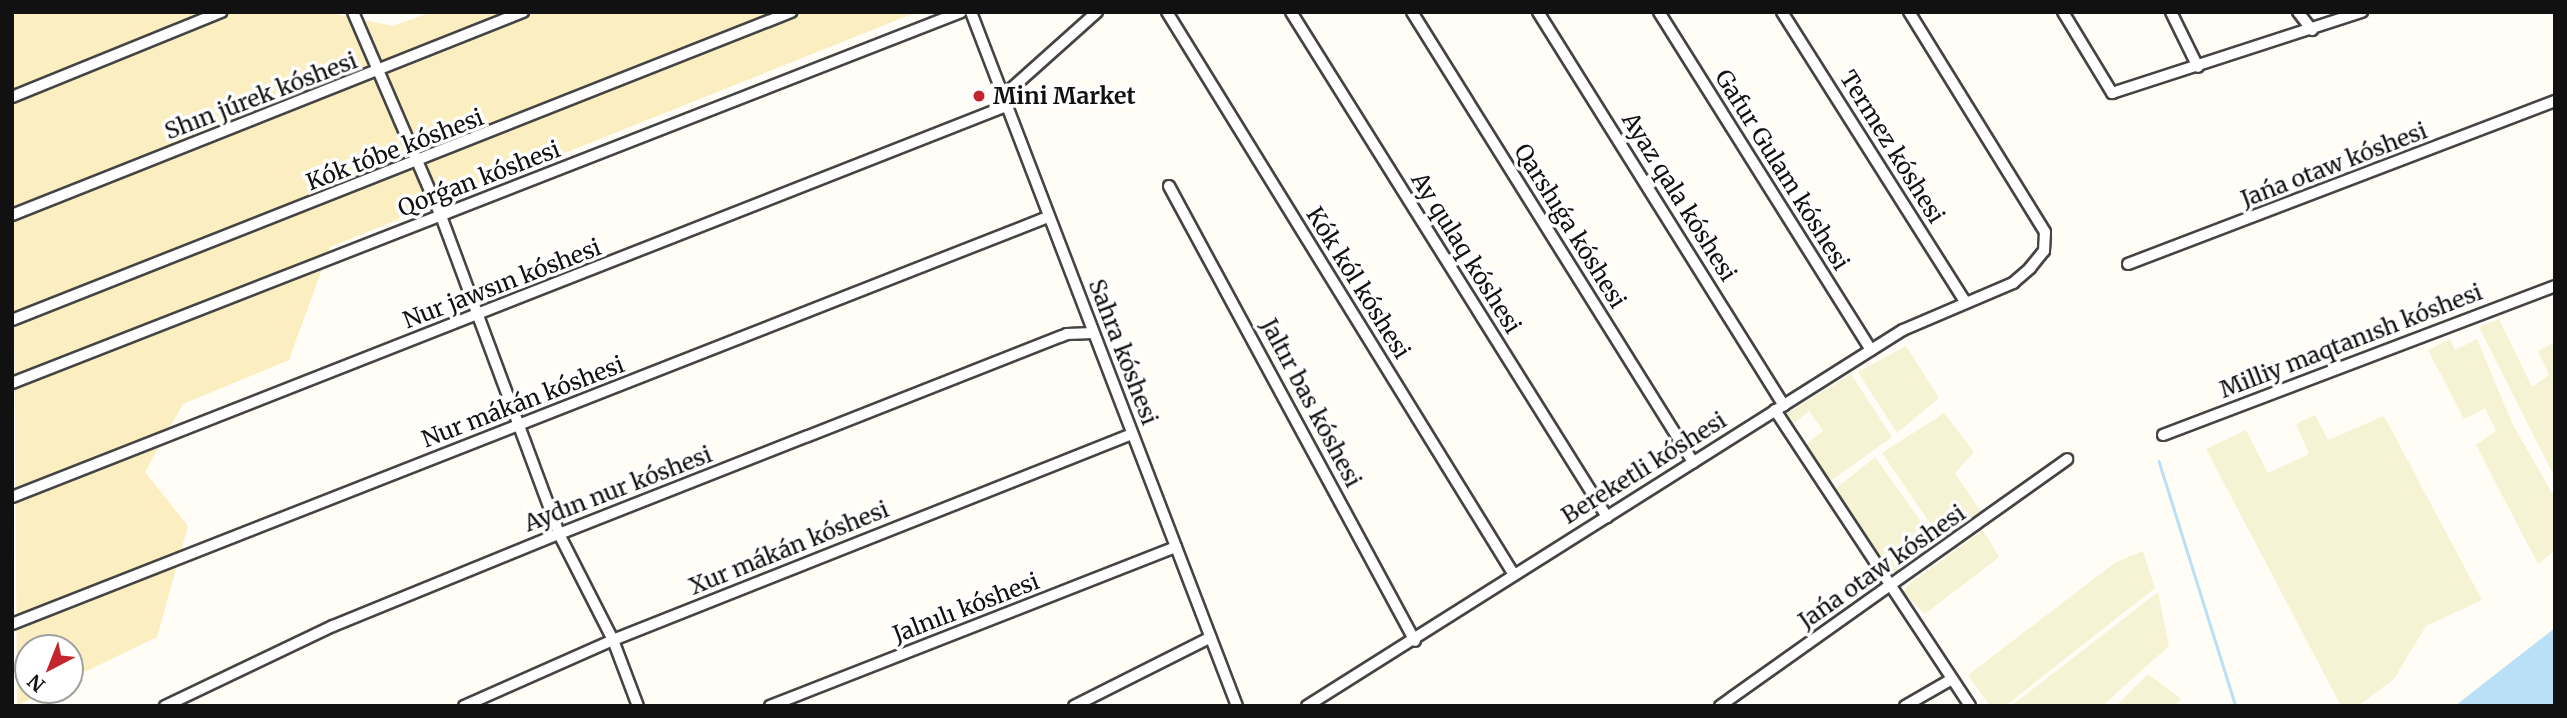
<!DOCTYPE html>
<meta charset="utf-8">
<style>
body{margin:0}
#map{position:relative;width:2567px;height:718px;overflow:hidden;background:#fffdf5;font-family:Merriweather,serif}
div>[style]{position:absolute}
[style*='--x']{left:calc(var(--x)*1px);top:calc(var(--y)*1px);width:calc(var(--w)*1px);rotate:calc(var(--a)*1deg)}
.farmland>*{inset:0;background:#f6f3d4}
.sand>*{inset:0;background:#fbeec1}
.water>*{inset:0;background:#b9e0f7}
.stream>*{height:2.5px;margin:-1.25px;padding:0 1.25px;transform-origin:1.25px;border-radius:1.25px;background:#b9e0f7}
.roads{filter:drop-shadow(2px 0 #444) drop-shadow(-2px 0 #444) drop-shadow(0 2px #444) drop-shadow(0 -2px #444)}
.minor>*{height:10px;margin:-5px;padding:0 5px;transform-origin:5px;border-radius:5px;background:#fff}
.dots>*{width:19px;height:19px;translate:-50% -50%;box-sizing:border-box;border:4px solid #fff;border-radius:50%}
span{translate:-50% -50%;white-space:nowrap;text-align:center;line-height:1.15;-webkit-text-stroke:7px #fff;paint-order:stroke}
.street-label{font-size:23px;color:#111}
.poi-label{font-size:23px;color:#111;font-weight:700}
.left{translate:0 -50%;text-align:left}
.frame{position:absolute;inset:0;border:14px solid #111;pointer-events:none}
.north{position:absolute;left:14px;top:634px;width:70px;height:70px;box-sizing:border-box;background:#fff;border:2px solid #a0a0a0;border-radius:50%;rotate:222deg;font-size:19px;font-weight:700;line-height:28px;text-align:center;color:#111}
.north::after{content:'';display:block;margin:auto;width:24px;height:32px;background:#c4262e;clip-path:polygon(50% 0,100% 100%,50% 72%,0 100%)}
</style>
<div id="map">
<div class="farmland">
<i style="clip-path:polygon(2499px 319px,2532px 387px,2549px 375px,2538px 351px,2555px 342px,2555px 478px,2479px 327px)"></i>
<i style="clip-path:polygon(2450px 339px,2455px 350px,2477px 339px,2513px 425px,2555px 498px,2555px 551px,2538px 564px,2476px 445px,2496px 431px,2485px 408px,2464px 419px,2428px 350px)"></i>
<i style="clip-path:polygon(1906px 346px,1939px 398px,1897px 433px,1858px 372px)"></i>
<i style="clip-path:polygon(1851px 374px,1892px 437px,1829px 482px,1805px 445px,1823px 431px,1809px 411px,1790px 426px,1784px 415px)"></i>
<i style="clip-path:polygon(1944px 413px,1974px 452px,1955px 473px,1981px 512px,1942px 541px,1882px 453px)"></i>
<i style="clip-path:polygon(2315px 415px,2328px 440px,2384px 416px,2482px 600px,2426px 626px,2394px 679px,2358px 706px,2341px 706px,2206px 449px,2246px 430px,2268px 473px,2309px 454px,2296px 424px)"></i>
<i style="clip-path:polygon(1875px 457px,1936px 543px,1894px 575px,1834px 490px)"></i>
<i style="clip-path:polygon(1983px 530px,1999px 557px,1925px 614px,1903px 593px,1908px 585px)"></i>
<i style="clip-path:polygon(2143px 551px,2155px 588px,2005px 706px,1990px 706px,1968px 675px,2116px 562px)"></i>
<i style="clip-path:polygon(2158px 592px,2169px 646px,2102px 706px,2011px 706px)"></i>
<i style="clip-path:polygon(2148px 674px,2181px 699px,2174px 706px,2116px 706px)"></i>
</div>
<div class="sand">
<i style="clip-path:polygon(12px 12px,326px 12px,393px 26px,432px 12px,917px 12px,330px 247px,289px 360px,183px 404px,145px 472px,188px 526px,157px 637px,70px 679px,70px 648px,28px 648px,28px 690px,48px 690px,17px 706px)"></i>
</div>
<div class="water">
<i style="clip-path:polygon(2555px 628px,2555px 706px,2455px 706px,2492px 677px)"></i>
</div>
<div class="stream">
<i style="--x:2159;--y:461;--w:257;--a:72.6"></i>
</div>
<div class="roads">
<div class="minor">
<i style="--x:353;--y:12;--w:222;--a:66.7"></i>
<i style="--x:441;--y:216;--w:339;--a:69.6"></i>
<i style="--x:559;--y:534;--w:119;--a:63"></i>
<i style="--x:613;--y:640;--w:71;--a:69.3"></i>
<i style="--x:971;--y:12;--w:743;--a:69.03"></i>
<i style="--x:1167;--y:12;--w:661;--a:58.35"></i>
<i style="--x:1291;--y:12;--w:596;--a:57.96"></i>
<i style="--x:1412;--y:12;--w:531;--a:58.02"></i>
<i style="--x:1538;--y:12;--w:464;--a:58"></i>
<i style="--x:1659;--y:12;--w:399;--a:57.9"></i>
<i style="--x:1782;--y:12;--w:344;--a:57.7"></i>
<i style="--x:2063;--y:12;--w:95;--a:58.8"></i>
<i style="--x:2112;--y:93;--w:263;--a:-18"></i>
<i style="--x:2171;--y:12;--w:61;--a:63.9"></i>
<i style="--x:2298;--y:12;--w:23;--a:52"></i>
<i style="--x:1003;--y:96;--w:126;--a:-41.8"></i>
<i style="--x:12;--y:97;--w:226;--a:-22.1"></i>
<i style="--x:1169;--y:186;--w:517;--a:61.6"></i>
<i style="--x:12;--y:215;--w:550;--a:-21.67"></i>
<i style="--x:2128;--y:264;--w:457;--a:-20.9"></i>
<i style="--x:12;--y:320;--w:838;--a:-21.57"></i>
<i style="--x:12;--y:383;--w:1019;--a:-21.35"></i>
<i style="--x:1775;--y:410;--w:354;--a:56.6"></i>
<i style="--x:2163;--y:435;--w:419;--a:-20.8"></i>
<i style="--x:12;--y:497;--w:1068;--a:-21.47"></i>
<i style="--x:12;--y:624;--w:1113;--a:-21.45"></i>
<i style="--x:165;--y:706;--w:186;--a:-25.5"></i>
<i style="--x:333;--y:626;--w:244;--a:-22.2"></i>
<i style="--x:559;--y:534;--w:546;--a:-21.49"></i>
<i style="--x:1067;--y:334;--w:26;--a:-2"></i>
<i style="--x:464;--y:706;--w:163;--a:-23.9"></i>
<i style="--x:613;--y:640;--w:558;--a:-21.65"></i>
<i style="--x:770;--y:706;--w:436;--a:-21.4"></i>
<i style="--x:1074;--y:706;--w:153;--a:-26.7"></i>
<i style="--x:1307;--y:706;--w:705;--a:-32.25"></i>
<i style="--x:1903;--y:330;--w:120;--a:-23.1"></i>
<i style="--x:2013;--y:283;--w:23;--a:-41"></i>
<i style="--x:2030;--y:268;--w:22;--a:-51"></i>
<i style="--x:2044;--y:251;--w:19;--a:-87"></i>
<i style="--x:2045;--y:232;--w:259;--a:-121.7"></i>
<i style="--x:1720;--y:706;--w:426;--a:-35.4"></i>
<i style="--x:1905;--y:706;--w:54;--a:-29.9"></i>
</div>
</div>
<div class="dots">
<i style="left:979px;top:96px;background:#c4262e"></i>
</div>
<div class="street-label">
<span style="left:261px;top:96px;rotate:-21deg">Shın júrek kóshesi</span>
<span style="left:1892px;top:147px;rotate:58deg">Termez kóshesi</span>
<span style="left:395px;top:150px;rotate:-21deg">Kók tóbe kóshesi</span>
<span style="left:2334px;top:165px;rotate:-21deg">Jańa otaw kóshesi</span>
<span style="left:1782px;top:170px;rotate:58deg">Gafur Gulam kóshesi</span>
<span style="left:479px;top:179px;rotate:-21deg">Qorǵan kóshesi</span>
<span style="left:1679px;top:197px;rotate:58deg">Ayaz qala kóshesi</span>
<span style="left:1570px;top:226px;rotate:58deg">Qarshıǵa kóshesi</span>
<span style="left:1466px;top:253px;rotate:58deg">Ay qulaq kóshesi</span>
<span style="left:1358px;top:283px;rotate:58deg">Kók kól kóshesi</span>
<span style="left:502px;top:284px;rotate:-21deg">Nur jawsın kóshesi</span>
<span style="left:2351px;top:341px;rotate:-21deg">Milliy maqtanısh kóshesi</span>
<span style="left:1123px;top:352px;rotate:69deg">Sahra kóshesi</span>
<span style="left:523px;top:402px;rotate:-21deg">Nur mákán kóshesi</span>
<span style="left:1311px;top:403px;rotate:62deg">Jaltır bas kóshesi</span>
<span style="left:1644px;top:468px;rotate:-32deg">Bereketli kóshesi</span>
<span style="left:618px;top:489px;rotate:-21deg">Aydın nur kóshesi</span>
<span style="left:789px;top:548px;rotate:-22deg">Xur mákán kóshesi</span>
<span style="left:1882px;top:567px;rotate:-35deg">Jańa otaw kóshesi</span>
<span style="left:966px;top:608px;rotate:-21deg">Jalnılı kóshesi</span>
</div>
<div class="poi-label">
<span class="left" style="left:993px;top:96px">Mini Market</span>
</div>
<div class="frame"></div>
<div class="north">N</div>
</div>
